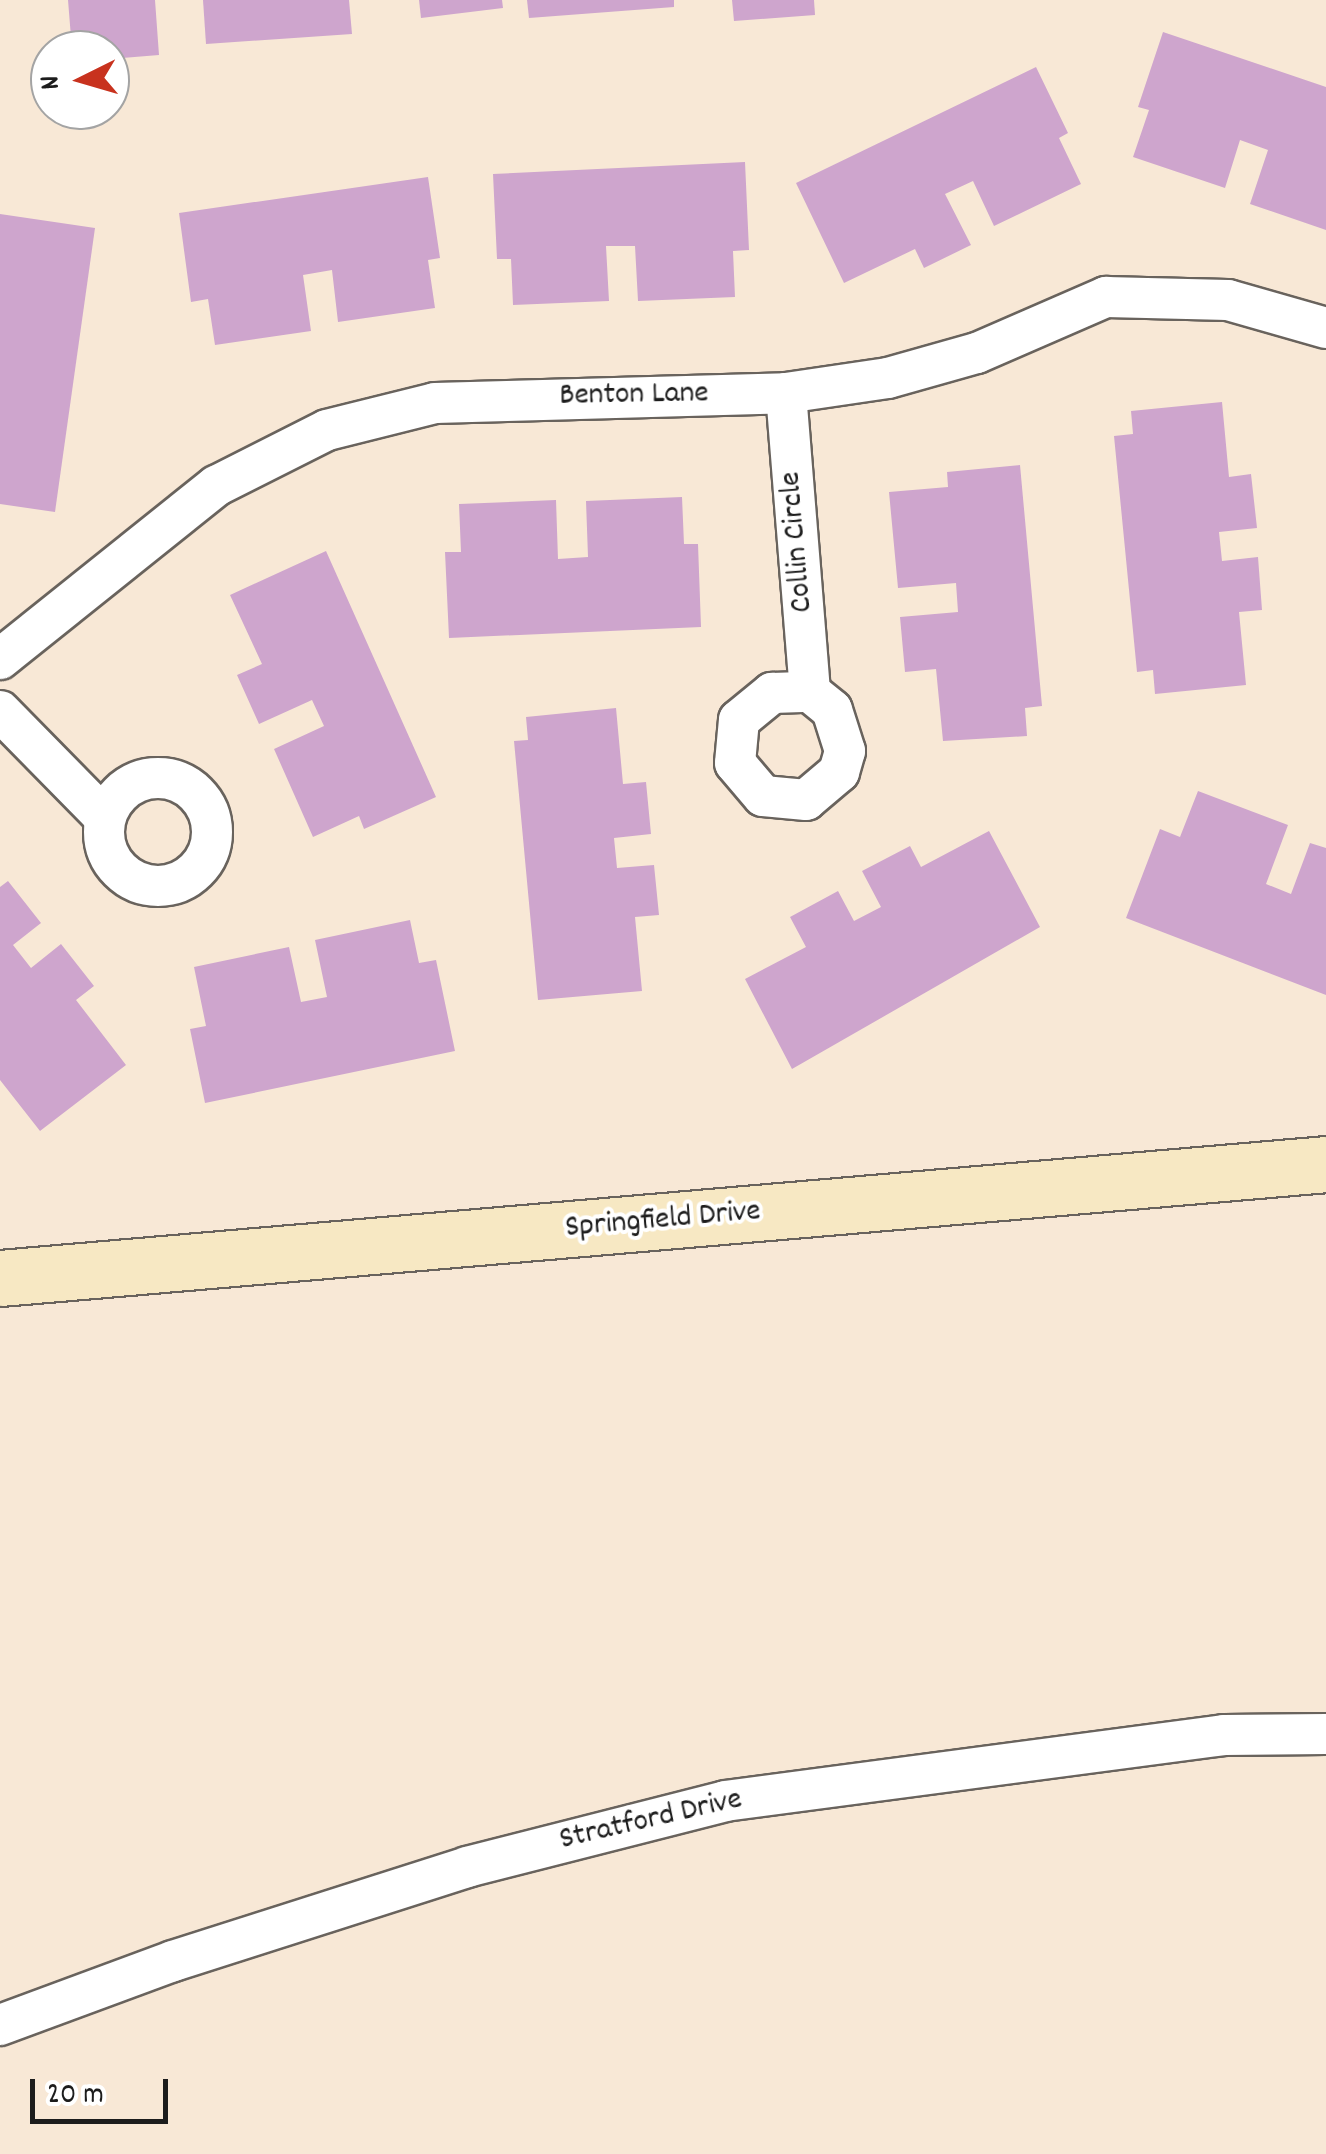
<!DOCTYPE html>
<style>
body{margin:0}
#map{position:relative;width:1326px;height:2154px;overflow:hidden;background:#f8e8d6;font-family:Dekko,sans-serif}
div>[style]{position:absolute}
[style*='--x']{left:calc(var(--x)*1px);top:calc(var(--y)*1px);width:calc(var(--w)*1px);rotate:calc(var(--a)*1deg)}
.building>*{inset:0;background:#cea5cd}
.roads{filter:drop-shadow(2px 0 #69635d) drop-shadow(-2px 0 #69635d) drop-shadow(0 2px #69635d) drop-shadow(0 -2px #69635d)}
.street>*{height:40px;margin:-20px;padding:0 20px;transform-origin:20px;border-radius:20px;background:#fff}
.street>.ring{margin:-20px;padding:0;box-sizing:content-box;background:none;border:40px solid #fff;border-radius:50%}
.secondary>*{height:55px;margin:-27.5px;padding:0 27.5px;transform-origin:27.5px;border-radius:27.5px;background:#f7e8c3}
span{translate:-50% -50%;white-space:nowrap;text-align:center;line-height:1.15;-webkit-text-stroke:8px #fff;paint-order:stroke}
.street-label{font-size:32px;color:#1c1c1c}
.north{position:absolute;left:30px;top:30px;width:100px;height:100px;box-sizing:border-box;background:#fff;border:2px solid #a4a4a4;border-radius:50%;rotate:265deg;font-size:28px;font-weight:700;line-height:40px;text-align:center;color:#1c1c1c}
.north::after{content:'';display:block;margin:auto;width:35px;height:45px;background:#c8321e;clip-path:polygon(50% 0,100% 100%,50% 72%,0 100%)}
.scale{position:absolute;left:30px;top:2079px;width:138px;height:45px;box-sizing:border-box;border:5px solid #1c1c1c;border-top:0;padding-left:12px;font-size:30px;line-height:35px;white-space:nowrap;color:#1c1c1c;-webkit-text-stroke:8px #fff;paint-order:stroke}
</style>
<div id="map">
<div class="building">
<i style="clip-path:polygon(68px 0,155px 0,159px 55px,110px 59px,110px 50px,72px 50px)"></i>
<i style="clip-path:polygon(203px 0,349px 0,352px 34px,206px 44px)"></i>
<i style="clip-path:polygon(419px 0,502px 0,503px 8px,421px 18px)"></i>
<i style="clip-path:polygon(527px 0,674px 0,674px 7px,529px 18px)"></i>
<i style="clip-path:polygon(732px 0,814px 0,815px 15px,734px 21px)"></i>
<i style="clip-path:polygon(1163px 32px,1326px 87px,1326px 230px,1250px 204px,1268px 150px,1240px 140px,1225px 188px,1133px 157px,1149px 110px,1138px 107px)"></i>
<i style="clip-path:polygon(1036px 67px,1068px 133px,1059px 138px,1081px 184px,994px 226px,973px 181px,945px 194px,971px 245px,924px 268px,915px 249px,844px 283px,796px 183px)"></i>
<i style="clip-path:polygon(745px 162px,749px 250px,733px 251px,735px 297px,638px 301px,635px 246px,606px 246px,609px 301px,513px 305px,511px 259px,497px 259px,493px 174px)"></i>
<i style="clip-path:polygon(428px 177px,440px 258px,428px 260px,435px 308px,338px 322px,332px 270px,303px 275px,311px 331px,215px 345px,208px 299px,191px 302px,179px 213px)"></i>
<i style="clip-path:polygon(0 214px,95px 228px,55px 512px,0 504px)"></i>
<i style="clip-path:polygon(1222px 402px,1229px 477px,1251px 474px,1257px 528px,1219px 532px,1222px 561px,1258px 557px,1262px 610px,1239px 612px,1246px 685px,1155px 694px,1153px 670px,1137px 672px,1114px 436px,1133px 434px,1131px 411px)"></i>
<i style="clip-path:polygon(1020px 465px,1042px 706px,1025px 708px,1027px 736px,943px 741px,936px 669px,905px 672px,900px 617px,958px 612px,956px 583px,898px 588px,889px 492px,948px 487px,947px 472px)"></i>
<i style="clip-path:polygon(682px 497px,684px 544px,698px 544px,701px 627px,449px 638px,445px 552px,461px 552px,459px 504px,556px 500px,558px 559px,588px 557px,586px 501px)"></i>
<i style="clip-path:polygon(326px 551px,436px 797px,364px 829px,359px 816px,313px 837px,274px 749px,324px 726px,312px 700px,259px 724px,237px 675px,262px 664px,230px 595px)"></i>
<i style="clip-path:polygon(616px 708px,623px 784px,646px 782px,651px 834px,614px 838px,617px 868px,654px 865px,659px 915px,635px 917px,642px 991px,538px 1000px,514px 741px,528px 740px,526px 717px)"></i>
<i style="clip-path:polygon(1198px 791px,1288px 825px,1266px 884px,1291px 894px,1310px 843px,1326px 848px,1326px 995px,1126px 918px,1160px 829px,1180px 837px)"></i>
<i style="clip-path:polygon(989px 831px,1040px 927px,792px 1069px,745px 979px,806px 947px,790px 917px,838px 891px,854px 921px,881px 907px,862px 871px,910px 846px,921px 867px)"></i>
<i style="clip-path:polygon(8px 881px,41px 923px,13px 945px,31px 968px,61px 944px,94px 986px,76px 1000px,126px 1065px,40px 1131px,0 1080px,0 887px)"></i>
<i style="clip-path:polygon(410px 920px,419px 963px,436px 960px,455px 1051px,205px 1103px,190px 1029px,206px 1026px,194px 967px,289px 947px,301px 1002px,327px 997px,315px 940px)"></i>
</div>
<div class="roads">
<div class="street">
<i style="--x:786;--y:393;--w:300;--a:85.4"></i>
<i style="--x:810;--y:692;--w:28;--a:39"></i>
<i style="--x:832;--y:710;--w:43;--a:72.4"></i>
<i style="--x:845;--y:751;--w:22;--a:106"></i>
<i style="--x:839;--y:772;--w:43;--a:139.7"></i>
<i style="--x:806;--y:800;--w:43;--a:-174.7"></i>
<i style="--x:763;--y:796;--w:43;--a:-130.3"></i>
<i style="--x:735;--y:763;--w:43;--a:-84.7"></i>
<i style="--x:739;--y:720;--w:43;--a:-39.3"></i>
<i style="--x:772;--y:693;--w:38;--a:-2"></i>
<i style="--x:0;--y:659;--w:277;--a:-38.7"></i>
<i style="--x:216;--y:486;--w:124;--a:-26.8"></i>
<i style="--x:327;--y:430;--w:111;--a:-14"></i>
<i style="--x:435;--y:403;--w:351;--a:-1.6"></i>
<i style="--x:786;--y:393;--w:103;--a:-8.4"></i>
<i style="--x:888;--y:378;--w:92;--a:-15.7"></i>
<i style="--x:977;--y:353;--w:141;--a:-23.5"></i>
<i style="--x:1106;--y:297;--w:122;--a:1.4"></i>
<i style="--x:1228;--y:300;--w:102;--a:15.9"></i>
<i style="--x:0;--y:711;--w:150;--a:45.5"></i>
<i class="ring" style="left:104px;top:778px;width:68px;height:68px"></i>
<i style="--x:0;--y:2025;--w:184;--a:-20.3"></i>
<i style="--x:173;--y:1961;--w:309;--a:-17.7"></i>
<i style="--x:467;--y:1867;--w:266;--a:-14.3"></i>
<i style="--x:725;--y:1801;--w:503;--a:-7.53"></i>
<i style="--x:1224;--y:1735;--w:102;--a:-0.6"></i>
</div>
<div class="secondary">
<i style="--x:0;--y:1278;--w:1331;--a:-4.91"></i>
</div>
</div>
<div class="street-label">
<span style="left:634px;top:396px;rotate:-1deg">Benton Lane</span>
<span style="left:798px;top:542px;rotate:-95deg">Collin Circle</span>
<span style="left:663px;top:1221px;rotate:-5deg">Springfield Drive</span>
<span style="left:651px;top:1821px;rotate:-13deg">Stratford Drive</span>
</div>
<div class="north">N</div>
<div class="scale">20 m</div>
</div>
